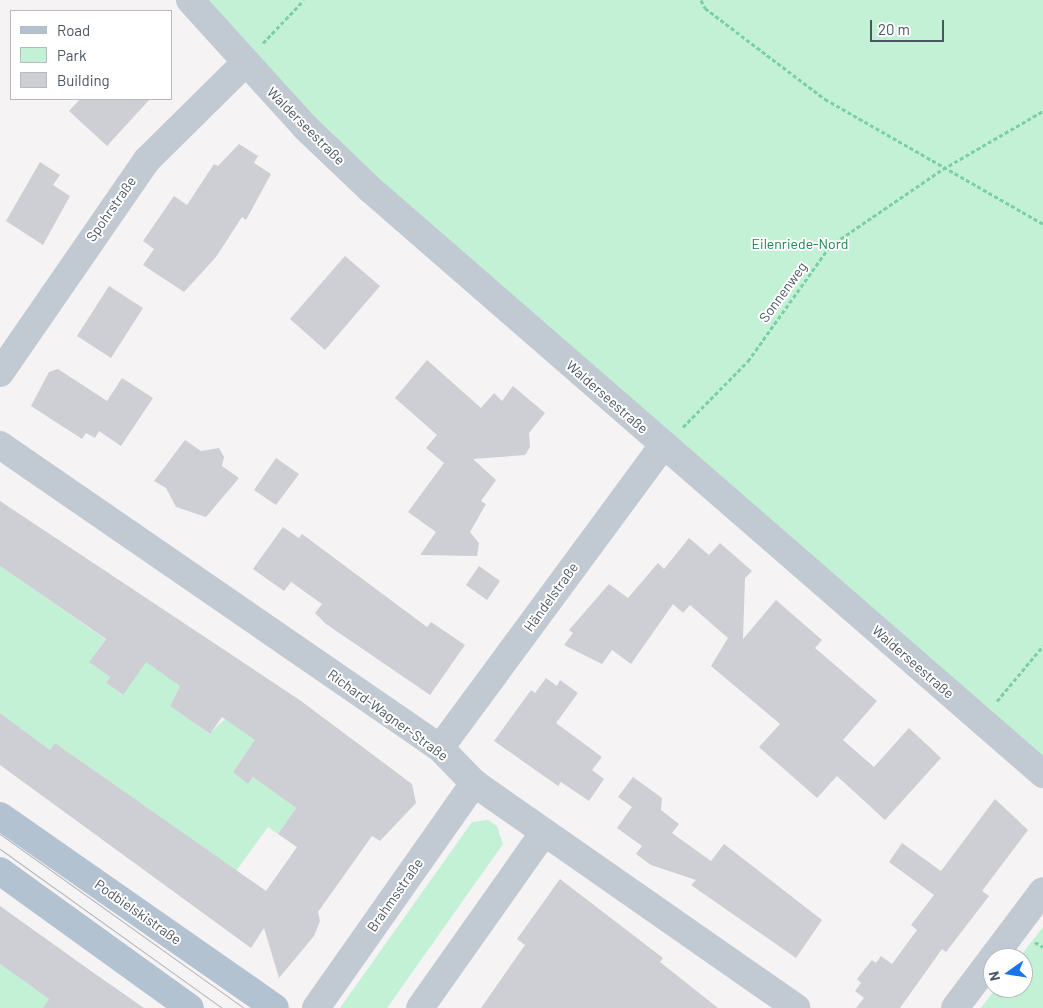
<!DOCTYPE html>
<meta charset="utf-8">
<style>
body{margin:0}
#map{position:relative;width:1043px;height:1008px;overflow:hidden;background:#f5f3f3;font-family:Barlow,sans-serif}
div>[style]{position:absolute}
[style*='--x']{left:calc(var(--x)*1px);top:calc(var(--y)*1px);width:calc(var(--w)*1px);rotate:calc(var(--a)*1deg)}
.green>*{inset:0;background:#c3f1d5}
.building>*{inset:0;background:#cdcfd5}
.path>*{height:3px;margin-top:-1.5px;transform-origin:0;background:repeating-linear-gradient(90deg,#7ad0a6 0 4px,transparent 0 6.5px)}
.minor>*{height:28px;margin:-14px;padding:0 14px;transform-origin:14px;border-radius:14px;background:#c1cad2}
.major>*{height:28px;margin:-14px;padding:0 14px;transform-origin:14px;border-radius:14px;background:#b3c2d1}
.tram>*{height:1px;margin:-0.5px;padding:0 0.5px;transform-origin:0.5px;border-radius:0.5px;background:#b5b8bd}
span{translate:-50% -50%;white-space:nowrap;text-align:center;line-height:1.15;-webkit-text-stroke:4px #fff;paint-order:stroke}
.street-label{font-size:14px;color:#4a5661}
.park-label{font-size:14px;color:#17864f}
.legend{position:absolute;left:10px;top:10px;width:162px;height:90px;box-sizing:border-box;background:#fff;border:1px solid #b7bbc0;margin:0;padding:6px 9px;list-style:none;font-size:15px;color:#4a5661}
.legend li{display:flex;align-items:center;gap:10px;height:25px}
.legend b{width:25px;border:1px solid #b7bbc0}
.north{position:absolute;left:983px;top:948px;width:50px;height:50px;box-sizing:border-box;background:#fff;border:1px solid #b7bbc0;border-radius:50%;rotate:257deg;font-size:14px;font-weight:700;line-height:20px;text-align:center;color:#4a5661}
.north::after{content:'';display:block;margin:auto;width:18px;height:22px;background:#1a73e8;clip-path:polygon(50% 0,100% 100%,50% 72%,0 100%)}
.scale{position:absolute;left:870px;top:20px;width:74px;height:22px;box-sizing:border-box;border:2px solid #4a5661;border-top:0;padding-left:6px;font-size:15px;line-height:18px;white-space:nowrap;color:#4a5661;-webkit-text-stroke:4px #fff;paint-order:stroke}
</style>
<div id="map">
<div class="green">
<i style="clip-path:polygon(190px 0,1043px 0,1043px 774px,370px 189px)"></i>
<i style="clip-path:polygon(0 566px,105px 639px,114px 627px,89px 662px,110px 677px,106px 683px,122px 695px,142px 656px,180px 686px,170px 706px,186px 717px,209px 700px,193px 722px,209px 734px,225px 719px,267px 745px,242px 759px,233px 772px,248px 783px,253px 777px,296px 808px,278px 834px,268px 827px,236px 871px,55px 743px,50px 750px,0 713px)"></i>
<i style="clip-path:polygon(488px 820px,497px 826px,503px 844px,387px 1008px,340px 1008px,472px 822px)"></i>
<i style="clip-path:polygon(1043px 927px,1043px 1008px,981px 1008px,996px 988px,1023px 988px,1023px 958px,1019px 958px)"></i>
<i style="clip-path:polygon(0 964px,49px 999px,49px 1008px,0 1008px)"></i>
</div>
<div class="building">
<i style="clip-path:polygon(80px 99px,150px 99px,107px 146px,69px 111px)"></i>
<i style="clip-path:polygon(239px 144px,258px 156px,254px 163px,271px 174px,246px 220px,242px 217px,216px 257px,184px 292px,143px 265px,154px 249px,143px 241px,174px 196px,187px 205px,214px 164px,218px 166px)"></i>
<i style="clip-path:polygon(40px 162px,60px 175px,53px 185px,70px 196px,43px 245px,6px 221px)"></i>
<i style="clip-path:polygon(345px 256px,380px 286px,325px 350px,290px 319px)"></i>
<i style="clip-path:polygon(109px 286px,143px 308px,111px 358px,77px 336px)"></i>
<i style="clip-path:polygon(427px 360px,481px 408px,494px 393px,502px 401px,513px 386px,545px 413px,529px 433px,530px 447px,525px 455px,473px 459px,496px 480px,481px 501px,486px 504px,470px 532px,479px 543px,477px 556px,420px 555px,436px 532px,408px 512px,444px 463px,426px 448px,437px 435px,395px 398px)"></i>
<i style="clip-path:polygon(58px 369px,107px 401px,122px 378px,153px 398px,121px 446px,99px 431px,95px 438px,86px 433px,82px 439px,31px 406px,49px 372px)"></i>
<i style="clip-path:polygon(185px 440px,201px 451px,219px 448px,224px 457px,222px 466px,239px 478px,206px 517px,176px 507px,166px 488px,154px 481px)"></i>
<i style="clip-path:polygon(276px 458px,299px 474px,276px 505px,254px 490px)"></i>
<i style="clip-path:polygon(0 501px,301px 701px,412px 784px,416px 803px,380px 841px,372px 836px,318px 912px,320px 921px,314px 936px,279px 978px,264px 928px,251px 948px,0 765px,0 713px,50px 750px,55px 743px,266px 891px,297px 847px,278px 834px,296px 808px,253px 777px,248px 784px,233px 772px,255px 740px,222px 717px,210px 734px,170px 706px,180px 686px,146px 662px,123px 695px,106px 683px,110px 677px,89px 662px,106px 639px,0 566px)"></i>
<i style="clip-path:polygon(283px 527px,299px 538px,302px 534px,427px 627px,431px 622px,465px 645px,430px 695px,326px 624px,315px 613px,322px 604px,291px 582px,284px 591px,253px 569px)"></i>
<i style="clip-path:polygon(689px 538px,709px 555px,720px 543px,752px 571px,745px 578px,743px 639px,776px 600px,822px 640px,815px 648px,877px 701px,843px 740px,874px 767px,909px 728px,941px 758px,885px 820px,837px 776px,817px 798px,759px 747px,780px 724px,711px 666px,728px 638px,690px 605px,683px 613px,673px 604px,631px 664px,612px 650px,602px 664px,564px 645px,573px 633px,569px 630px,609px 584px,628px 598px,658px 563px,664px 569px)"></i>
<i style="clip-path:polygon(479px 566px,500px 581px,487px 600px,466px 585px)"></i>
<i style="clip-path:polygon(546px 678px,557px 686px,560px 680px,578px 693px,556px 723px,602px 757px,592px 770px,604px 779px,589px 801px,561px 782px,558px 786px,494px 741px,531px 690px,535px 693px)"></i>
<i style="clip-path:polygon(633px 777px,662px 798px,661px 810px,679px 824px,672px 833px,711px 861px,724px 844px,822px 920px,796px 958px,691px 885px,696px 880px,651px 865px,636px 854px,642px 846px,617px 828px,632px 807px,618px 797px)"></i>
<i style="clip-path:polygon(995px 799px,1028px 830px,982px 891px,989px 896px,946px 952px,942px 949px,900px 1008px,856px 1008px,864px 998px,855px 991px,861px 983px,857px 979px,872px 960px,876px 963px,881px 956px,892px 964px,917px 930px,911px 925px,934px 895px,889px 862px,902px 843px,941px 871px)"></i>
<i style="clip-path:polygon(560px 879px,663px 958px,660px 962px,718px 1008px,481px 1008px,525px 945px,517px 939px)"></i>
<i style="clip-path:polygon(0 906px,91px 971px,144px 1008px,43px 1008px,49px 999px,0 964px)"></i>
</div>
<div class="path">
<i style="--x:701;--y:0;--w:9;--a:63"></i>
<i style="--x:705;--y:8;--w:151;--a:37.2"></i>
<i style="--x:825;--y:99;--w:251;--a:29.8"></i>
<i style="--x:263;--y:43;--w:59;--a:-46.4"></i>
<i style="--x:683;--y:427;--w:93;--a:-45.4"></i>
<i style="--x:748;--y:361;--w:141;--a:-54.5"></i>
<i style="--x:830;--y:246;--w:137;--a:-34.3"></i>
<i style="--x:943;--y:169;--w:116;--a:-30.1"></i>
<i style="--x:997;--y:701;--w:72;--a:-50.1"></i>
<i style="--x:1035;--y:942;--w:9;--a:32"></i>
</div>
<div class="minor">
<i style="--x:190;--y:0;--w:171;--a:47.8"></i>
<i style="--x:305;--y:127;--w:90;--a:43.6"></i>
<i style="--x:370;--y:189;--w:892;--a:41"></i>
<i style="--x:0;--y:373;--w:259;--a:-55.4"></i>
<i style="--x:147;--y:160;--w:138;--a:-44.7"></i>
<i style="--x:0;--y:445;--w:534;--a:34.55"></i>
<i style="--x:440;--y:748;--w:49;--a:45.8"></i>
<i style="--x:474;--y:783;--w:393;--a:34.9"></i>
<i style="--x:440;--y:748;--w:375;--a:-53.6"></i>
<i style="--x:316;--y:1008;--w:275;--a:-54.9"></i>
<i style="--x:420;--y:1008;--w:215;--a:-54.8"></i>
<i style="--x:955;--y:1008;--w:146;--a:-53.1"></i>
</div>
<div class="major">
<i style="--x:0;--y:816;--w:335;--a:34.9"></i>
<i style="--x:0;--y:871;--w:234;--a:35.8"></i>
</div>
<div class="tram">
<i style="--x:0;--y:834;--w:300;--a:35.5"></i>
<i style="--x:0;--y:849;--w:273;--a:35.6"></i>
</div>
<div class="street-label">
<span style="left:306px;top:126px;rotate:45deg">Walderseestraße</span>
<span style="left:111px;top:209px;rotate:-55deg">Spohrstraße</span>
<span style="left:783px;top:292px;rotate:-54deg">Sonnenweg</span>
<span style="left:607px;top:397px;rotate:41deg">Walderseestraße</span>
<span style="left:551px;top:597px;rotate:-54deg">Händelstraße</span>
<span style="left:913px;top:662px;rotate:41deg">Walderseestraße</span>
<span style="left:388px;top:715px;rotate:36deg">Richard-Wagner-Straße</span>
<span style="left:395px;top:895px;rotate:-55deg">Brahmsstraße</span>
<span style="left:138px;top:912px;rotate:35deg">Podbielskistraße</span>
</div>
<div class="park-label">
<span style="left:800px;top:244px">Eilenriede-Nord</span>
</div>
<ul class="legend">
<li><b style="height:6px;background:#b3c2d1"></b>Road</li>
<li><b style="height:14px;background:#c3f1d5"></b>Park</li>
<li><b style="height:14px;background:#cdcfd5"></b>Building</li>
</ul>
<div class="north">N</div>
<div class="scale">20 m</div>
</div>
